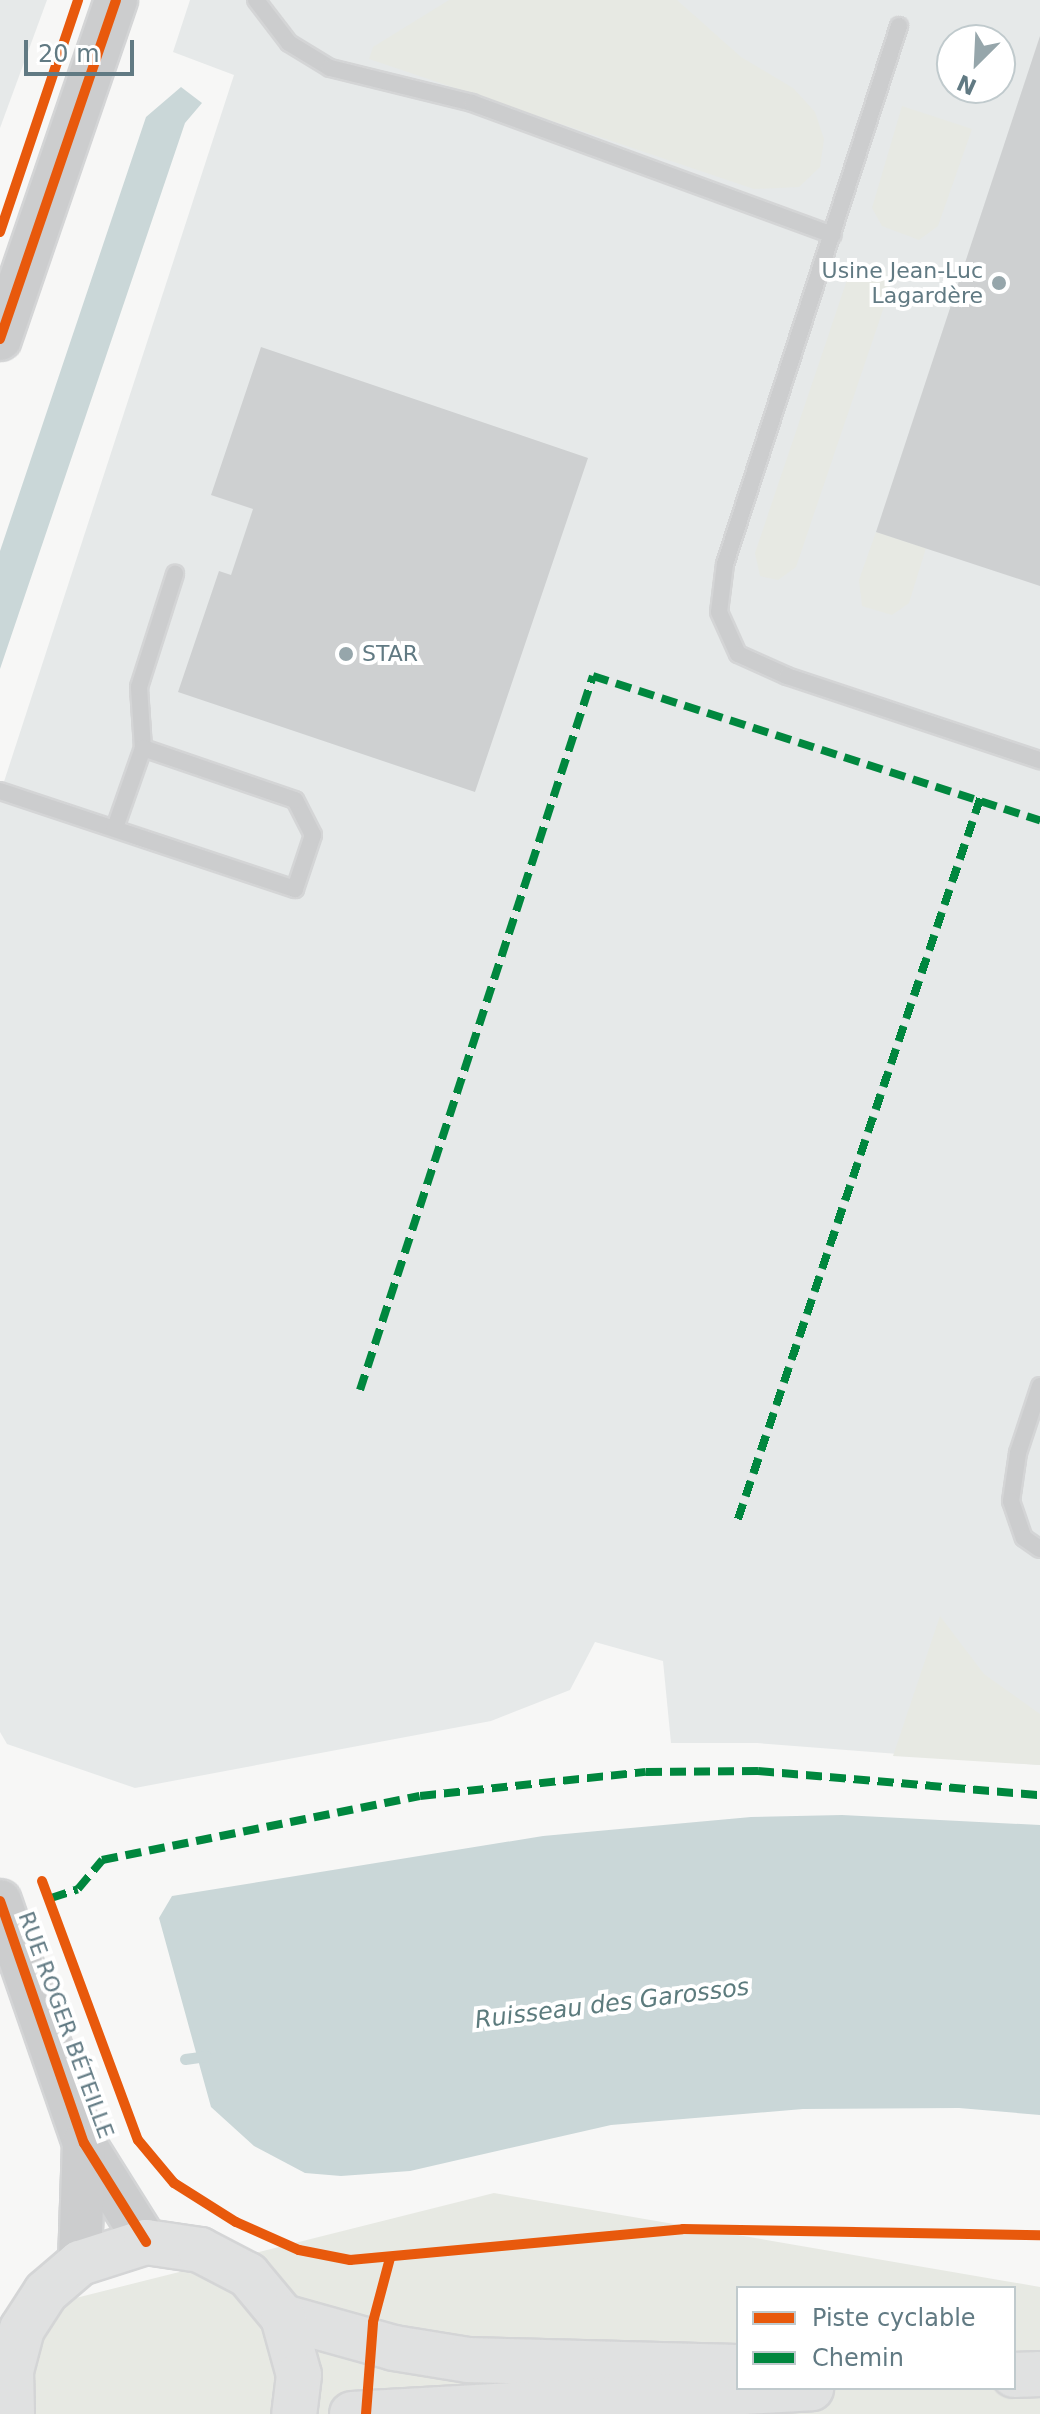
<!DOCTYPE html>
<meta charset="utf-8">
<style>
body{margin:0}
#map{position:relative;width:1040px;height:2414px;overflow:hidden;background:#f7f7f6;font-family:"DejaVu Sans",sans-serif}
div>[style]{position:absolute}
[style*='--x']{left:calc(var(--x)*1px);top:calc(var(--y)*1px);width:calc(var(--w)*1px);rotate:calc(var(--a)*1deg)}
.built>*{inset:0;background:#e6e9e9}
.green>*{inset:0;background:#e7e9e3}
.water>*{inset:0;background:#cad7d8}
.stream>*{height:11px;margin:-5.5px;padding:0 5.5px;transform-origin:5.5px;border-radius:5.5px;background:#cad7d8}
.building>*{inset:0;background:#ced0d1}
.roads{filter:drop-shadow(2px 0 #d4d5d6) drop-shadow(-2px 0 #d4d5d6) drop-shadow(0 2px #d4d5d6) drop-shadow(0 -2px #d4d5d6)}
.service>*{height:16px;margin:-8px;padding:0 8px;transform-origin:8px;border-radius:8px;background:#cccdce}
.tertiary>*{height:42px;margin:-21px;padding:0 21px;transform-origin:21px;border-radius:21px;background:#cccdce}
.secondary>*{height:44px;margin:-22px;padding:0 22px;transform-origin:22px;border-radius:22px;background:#e0e1e1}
.quiet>*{height:8px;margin-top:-4px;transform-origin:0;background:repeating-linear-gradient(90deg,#00873e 0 16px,transparent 0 24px)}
.cycleway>*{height:10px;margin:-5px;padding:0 5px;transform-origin:5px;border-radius:5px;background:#e8590c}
.dots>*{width:22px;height:22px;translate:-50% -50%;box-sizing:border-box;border:4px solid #fff;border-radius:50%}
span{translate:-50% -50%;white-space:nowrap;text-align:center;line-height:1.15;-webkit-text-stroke:8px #fff;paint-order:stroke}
.poi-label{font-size:22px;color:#617a83}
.right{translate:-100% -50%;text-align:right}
.left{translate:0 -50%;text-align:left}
.street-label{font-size:22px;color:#617a83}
.water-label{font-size:24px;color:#5c7b7d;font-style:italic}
.legend{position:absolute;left:736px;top:2286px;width:280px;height:104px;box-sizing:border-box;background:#fff;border:2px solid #c0cacd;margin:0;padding:10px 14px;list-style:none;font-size:24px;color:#617a83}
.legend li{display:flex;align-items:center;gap:16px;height:40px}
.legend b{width:40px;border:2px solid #c0cacd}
.north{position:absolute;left:936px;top:24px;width:80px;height:80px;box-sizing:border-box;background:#fff;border:2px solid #c0cacd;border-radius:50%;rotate:204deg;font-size:22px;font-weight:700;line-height:32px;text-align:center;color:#617a83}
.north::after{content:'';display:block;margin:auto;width:28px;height:36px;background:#96a6ab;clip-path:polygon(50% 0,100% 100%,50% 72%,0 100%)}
.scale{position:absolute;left:24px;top:40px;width:110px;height:36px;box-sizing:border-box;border:4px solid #617a83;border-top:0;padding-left:10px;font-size:24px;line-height:28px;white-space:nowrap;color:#617a83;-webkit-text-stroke:6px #fff;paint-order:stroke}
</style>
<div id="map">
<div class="built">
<i style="clip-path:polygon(0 0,47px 0,0 128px)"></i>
<i style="clip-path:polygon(evenodd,190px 0,1040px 0,1040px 1765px,757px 1743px,671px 1743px,663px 1661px,595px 1642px,570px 1690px,491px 1721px,135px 1788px,7px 1744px,0 1732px,0 794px,234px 75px,173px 52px,190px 0,952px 40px,1000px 40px,1000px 88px,952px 88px,952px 40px)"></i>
</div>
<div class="green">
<i style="clip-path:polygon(449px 0,677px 0,741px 57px,793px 88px,815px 112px,824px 139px,820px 167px,799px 187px,754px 189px,369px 59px,373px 47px)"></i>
<i style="clip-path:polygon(902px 106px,972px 129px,938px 226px,919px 240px,882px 226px,872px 208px)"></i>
<i style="clip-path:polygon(869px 264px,886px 270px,888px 295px,796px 567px,778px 580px,760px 576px,755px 553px,849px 274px)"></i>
<i style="clip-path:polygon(876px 532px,926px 548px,909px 603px,892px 615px,862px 606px,859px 580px)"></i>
<i style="clip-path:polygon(940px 1616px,984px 1674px,1040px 1714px,1040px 1765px,893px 1756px)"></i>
<i style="clip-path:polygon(evenodd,494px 2193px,1040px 2287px,1040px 2414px,0 2414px,0 2317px,494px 2193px,738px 2288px,1014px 2288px,1014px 2388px,738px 2388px,738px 2288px)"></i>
</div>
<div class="water">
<i style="clip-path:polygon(181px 87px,202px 103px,185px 123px,0 669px,0 551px,146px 117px)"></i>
<i style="clip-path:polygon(842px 1815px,1040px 1825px,1040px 2115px,959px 2108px,803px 2109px,611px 2125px,410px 2171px,341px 2176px,305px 2173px,254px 2146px,211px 2107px,159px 1918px,172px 1896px,543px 1836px,751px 1817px)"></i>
</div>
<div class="stream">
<i style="--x:185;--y:2059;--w:21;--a:-8"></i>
</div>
<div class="building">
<i style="clip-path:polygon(1040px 36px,1040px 586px,876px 532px)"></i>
<i style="clip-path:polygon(261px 347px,588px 458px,475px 792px,178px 692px,219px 571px,231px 575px,253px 509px,211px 495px)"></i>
</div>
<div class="roads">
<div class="service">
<i style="--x:256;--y:0;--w:54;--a:52.5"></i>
<i style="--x:289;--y:43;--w:48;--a:31.4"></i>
<i style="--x:330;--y:68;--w:146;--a:13.8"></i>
<i style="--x:472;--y:103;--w:384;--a:20.1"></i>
<i style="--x:899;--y:26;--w:565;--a:107.92"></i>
<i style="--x:725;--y:564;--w:48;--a:97.1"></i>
<i style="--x:719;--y:612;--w:46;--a:65.7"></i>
<i style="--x:738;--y:654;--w:54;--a:24.2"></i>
<i style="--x:787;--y:676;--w:267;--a:18.4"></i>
<i style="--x:143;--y:748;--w:61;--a:-93.8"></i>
<i style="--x:139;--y:687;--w:119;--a:-72.3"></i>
<i style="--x:0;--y:791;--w:311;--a:18.4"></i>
<i style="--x:295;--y:889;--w:57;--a:-71.6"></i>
<i style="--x:313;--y:835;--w:39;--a:-117"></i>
<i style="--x:295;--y:800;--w:161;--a:-161.1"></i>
<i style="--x:143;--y:748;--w:85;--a:109.3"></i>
<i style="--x:1040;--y:1386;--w:71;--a:108.2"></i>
<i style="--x:1018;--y:1453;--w:49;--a:98.3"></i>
<i style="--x:1011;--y:1501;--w:39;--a:71"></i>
<i style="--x:1024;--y:1538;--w:19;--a:35"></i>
</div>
<div class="tertiary">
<i style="--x:0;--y:339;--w:358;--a:-71.1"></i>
<i style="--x:0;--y:1901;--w:256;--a:70.9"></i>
<i style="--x:84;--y:2143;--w:117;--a:57.9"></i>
<i style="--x:80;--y:2263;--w:120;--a:-88.1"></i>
</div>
<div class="secondary">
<i style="--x:283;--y:2317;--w:115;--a:15.6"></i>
<i style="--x:394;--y:2348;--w:75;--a:9.2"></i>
<i style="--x:468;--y:2360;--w:270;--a:1.5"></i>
<i style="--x:1014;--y:2375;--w:26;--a:-2"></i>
<i style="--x:12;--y:2414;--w:43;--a:-91.3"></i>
<i style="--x:11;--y:2371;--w:43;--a:-75.3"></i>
<i style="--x:22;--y:2329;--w:44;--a:-57"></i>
<i style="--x:46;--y:2292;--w:45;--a:-40.5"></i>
<i style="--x:80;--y:2263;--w:69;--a:-17.7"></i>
<i style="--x:146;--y:2242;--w:55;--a:8.4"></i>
<i style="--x:200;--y:2250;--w:54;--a:27.5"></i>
<i style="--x:248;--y:2275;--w:55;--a:50.2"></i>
<i style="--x:283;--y:2317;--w:60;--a:74.6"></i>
<i style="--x:299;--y:2375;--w:39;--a:97"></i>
<i style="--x:352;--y:2414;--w:460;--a:-3.2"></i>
</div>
</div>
<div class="quiet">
<i style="--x:360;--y:1390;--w:751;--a:-71.93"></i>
<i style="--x:593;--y:676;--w:470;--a:17.9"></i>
<i style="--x:738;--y:1519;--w:760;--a:-71.42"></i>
<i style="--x:51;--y:1898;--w:28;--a:-18"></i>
<i style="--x:78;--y:1889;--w:38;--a:-50"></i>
<i style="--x:102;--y:1860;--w:324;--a:-11.4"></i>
<i style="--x:420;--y:1796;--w:227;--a:-6.1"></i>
<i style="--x:646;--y:1772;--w:112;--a:-0.5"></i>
<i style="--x:758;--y:1771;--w:283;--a:4.9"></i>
</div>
<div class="cycleway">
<i style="--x:0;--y:232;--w:245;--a:-71.4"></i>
<i style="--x:0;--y:339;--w:358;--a:-71.1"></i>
<i style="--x:42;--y:1881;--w:276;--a:69.7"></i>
<i style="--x:138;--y:2140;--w:56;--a:50.1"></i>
<i style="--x:174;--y:2183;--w:73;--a:32.2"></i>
<i style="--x:236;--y:2222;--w:69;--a:24"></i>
<i style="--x:299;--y:2250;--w:52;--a:11.1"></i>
<i style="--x:350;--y:2260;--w:334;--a:-5.3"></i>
<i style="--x:683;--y:2229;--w:357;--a:1"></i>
<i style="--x:0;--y:1901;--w:256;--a:70.9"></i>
<i style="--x:84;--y:2143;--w:117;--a:57.9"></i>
<i style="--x:366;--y:2414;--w:92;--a:-85.6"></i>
<i style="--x:373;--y:2322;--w:66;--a:-75.1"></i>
</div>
<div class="dots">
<i style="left:999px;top:283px;background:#96a6ab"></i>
<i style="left:346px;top:654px;background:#96a6ab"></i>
</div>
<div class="poi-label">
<span class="right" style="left:983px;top:283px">Usine Jean-Luc<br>Lagardère</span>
<span class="left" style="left:362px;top:654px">STAR</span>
</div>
<div class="street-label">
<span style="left:66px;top:2025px;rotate:70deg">RUE ROGER BÉTEILLE</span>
</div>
<div class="water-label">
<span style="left:612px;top:2004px;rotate:-7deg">Ruisseau des Garossos</span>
</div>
<ul class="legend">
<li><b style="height:10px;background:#e8590c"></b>Piste cyclable</li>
<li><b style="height:10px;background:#00873e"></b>Chemin</li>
</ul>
<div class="north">N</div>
<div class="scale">20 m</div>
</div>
